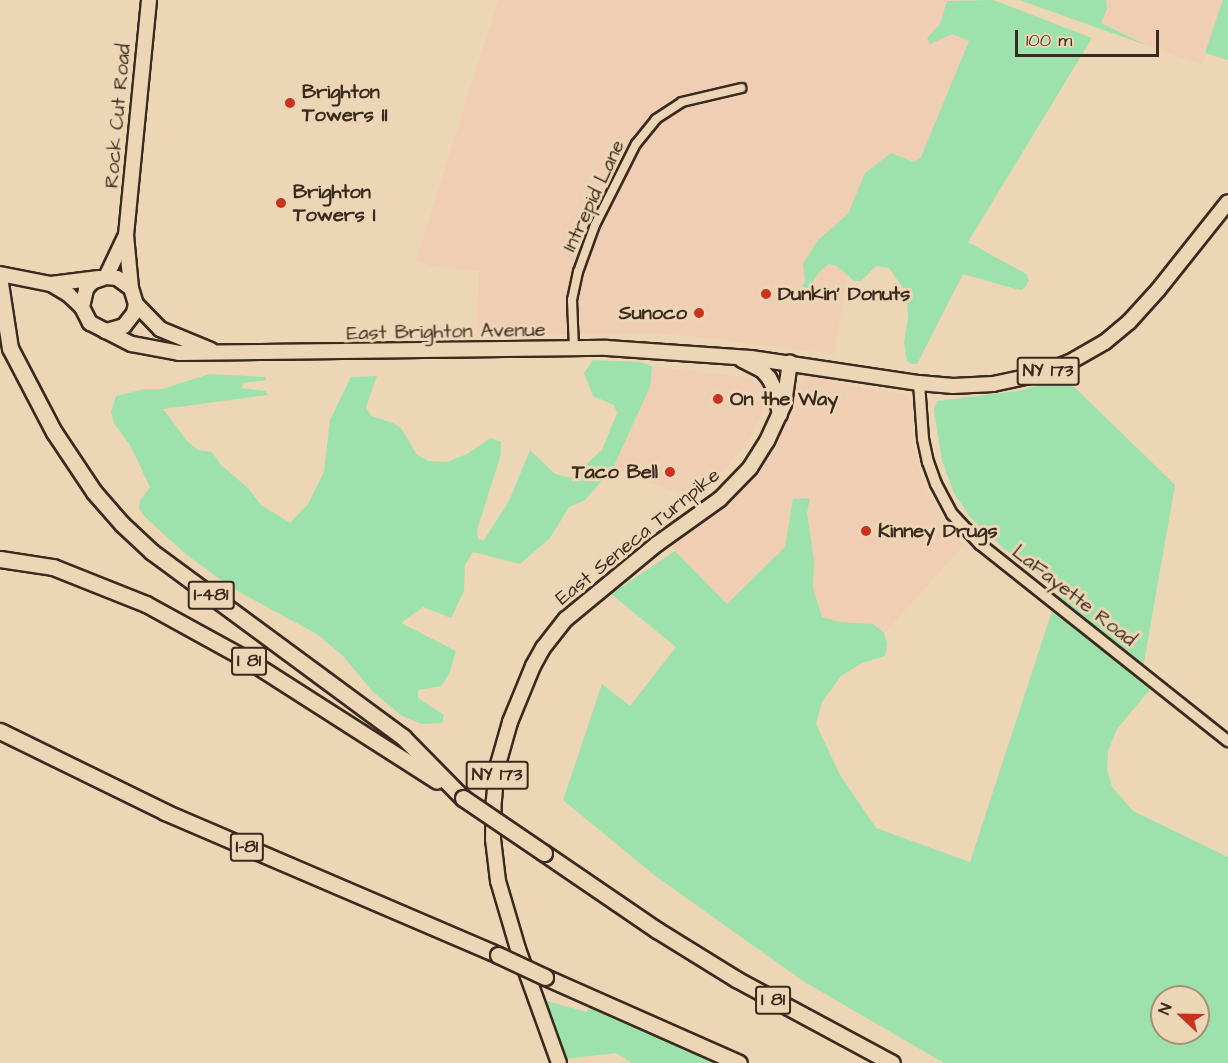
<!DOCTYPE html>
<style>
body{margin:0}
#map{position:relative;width:1228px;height:1063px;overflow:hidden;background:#ecd6b5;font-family:"Architects Daughter",sans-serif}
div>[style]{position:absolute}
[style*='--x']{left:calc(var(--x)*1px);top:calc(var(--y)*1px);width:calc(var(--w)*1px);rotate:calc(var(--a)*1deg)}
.built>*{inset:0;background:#efceb4}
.green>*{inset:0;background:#9de1ad}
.roads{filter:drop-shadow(2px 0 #3b2a1e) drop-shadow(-2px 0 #3b2a1e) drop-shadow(0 2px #3b2a1e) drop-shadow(0 -2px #3b2a1e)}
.minor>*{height:8px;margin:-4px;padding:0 4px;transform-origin:4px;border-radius:4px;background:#ecd6b5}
.tertiary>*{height:10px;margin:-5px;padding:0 5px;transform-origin:5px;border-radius:5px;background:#ecd6b5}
.primary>*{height:14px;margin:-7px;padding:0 7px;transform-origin:7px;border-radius:7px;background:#ecd6b5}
.motorway>*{height:15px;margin:-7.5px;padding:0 7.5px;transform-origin:7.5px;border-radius:7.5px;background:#ecd6b5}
.bridges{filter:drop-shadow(2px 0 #3b2a1e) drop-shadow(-2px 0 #3b2a1e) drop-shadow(0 2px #3b2a1e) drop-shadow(0 -2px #3b2a1e)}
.motorway-bridge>*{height:15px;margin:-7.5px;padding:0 7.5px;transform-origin:7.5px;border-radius:7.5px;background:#ecd6b5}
.dots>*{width:16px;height:16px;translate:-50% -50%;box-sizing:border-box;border:3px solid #ecd6b5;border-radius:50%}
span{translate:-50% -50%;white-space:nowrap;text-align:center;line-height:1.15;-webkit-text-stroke:6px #ecd6b5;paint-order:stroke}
.shield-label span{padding:2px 4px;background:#ecd6b5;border:2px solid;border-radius:4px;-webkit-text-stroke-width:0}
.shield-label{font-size:18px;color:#3b2a1e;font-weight:700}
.poi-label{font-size:20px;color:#3b2a1e;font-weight:700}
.left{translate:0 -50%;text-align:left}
.right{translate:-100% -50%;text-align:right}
.street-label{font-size:20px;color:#3b2a1e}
.north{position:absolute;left:1150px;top:985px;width:60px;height:60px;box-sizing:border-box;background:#ecd6b5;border:2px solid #a59179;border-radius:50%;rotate:292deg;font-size:16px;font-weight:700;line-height:24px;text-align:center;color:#3b2a1e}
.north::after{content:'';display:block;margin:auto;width:21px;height:27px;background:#c8321e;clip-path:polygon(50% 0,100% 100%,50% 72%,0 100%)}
.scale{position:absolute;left:1015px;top:30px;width:144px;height:27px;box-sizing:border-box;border:3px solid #3b2a1e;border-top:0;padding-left:8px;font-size:18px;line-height:21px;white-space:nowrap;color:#3b2a1e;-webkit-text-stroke:4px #ecd6b5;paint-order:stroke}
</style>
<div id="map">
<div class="built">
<i style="clip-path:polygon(498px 0,963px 0,969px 40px,921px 158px,914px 162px,847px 276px,834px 354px,707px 338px,649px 333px,477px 335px,479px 271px,436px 267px,416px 261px)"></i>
<i style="clip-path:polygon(1106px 0,1223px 0,1202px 65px,1146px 45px,1100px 23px,1107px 9px)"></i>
<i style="clip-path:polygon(652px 366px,750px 378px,763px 387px,767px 395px,766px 404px,748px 443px,696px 500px,613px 468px,650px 387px)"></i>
<i style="clip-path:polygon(811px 375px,831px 378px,845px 385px,902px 394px,908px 397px,913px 404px,913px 446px,924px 485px,942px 517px,965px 544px,884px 633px,873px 624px,839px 622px,822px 617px,813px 588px,814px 561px,807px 513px,810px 499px,793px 499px,785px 547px,727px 604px,669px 544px,695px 528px,730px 500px,766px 453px,783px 424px,798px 383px)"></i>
</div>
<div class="green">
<i style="clip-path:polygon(993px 0,1092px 38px,968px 242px,1026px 274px,1029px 280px,1026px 286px,1022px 290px,1016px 289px,963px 274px,917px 364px,911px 364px,907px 361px,904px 342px,908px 317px,907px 294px,889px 268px,876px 266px,861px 281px,854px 281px,837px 266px,829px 264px,820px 271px,799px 301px,796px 298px,805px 282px,803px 264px,818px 240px,848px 214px,865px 173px,891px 153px,914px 162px,921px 157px,969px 41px,952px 34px,930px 44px,927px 38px,940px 24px,947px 1px)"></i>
<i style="clip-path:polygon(1019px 0,1106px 0,1107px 9px,1101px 23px,1146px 45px)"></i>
<i style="clip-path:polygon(1223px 0,1228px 0,1228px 60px,1205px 53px)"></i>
<i style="clip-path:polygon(593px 360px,639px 362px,652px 366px,650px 387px,613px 468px,585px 500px,569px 507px,550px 538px,520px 564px,473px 552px,465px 565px,464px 591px,451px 618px,423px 607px,401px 623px,456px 651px,449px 674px,441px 686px,418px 690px,418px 698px,444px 715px,442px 723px,422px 724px,402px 716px,373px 692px,343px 656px,317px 634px,232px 588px,187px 555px,147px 519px,139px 509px,140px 501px,150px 487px,130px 445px,114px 423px,111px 412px,116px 396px,145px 389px,162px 389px,210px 374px,266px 377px,266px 380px,243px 383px,242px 388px,265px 391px,268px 395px,163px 409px,188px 442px,198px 450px,212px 452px,221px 465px,248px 488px,261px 505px,290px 523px,308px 504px,324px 472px,330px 420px,351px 377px,377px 376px,366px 407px,371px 416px,393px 423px,401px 428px,417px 455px,429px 461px,447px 462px,467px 454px,491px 438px,501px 442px,501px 454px,477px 530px,478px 539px,484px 540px,509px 501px,530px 450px,555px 474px,571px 478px,602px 450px,617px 413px,614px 405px,593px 396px,584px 373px)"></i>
<i style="clip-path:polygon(1064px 377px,1175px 485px,1143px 668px,1060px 600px,1056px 587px,1003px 548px,970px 517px,954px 493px,942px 461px,934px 410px,937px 401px,1019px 391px)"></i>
<i style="clip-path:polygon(evenodd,810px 498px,807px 513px,814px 561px,813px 588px,822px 617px,839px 622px,873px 624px,884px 633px,887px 644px,885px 656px,862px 663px,841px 676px,822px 702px,816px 724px,840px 775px,876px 828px,970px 862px,1052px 611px,1151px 688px,1117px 729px,1108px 751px,1107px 769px,1112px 787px,1133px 811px,1228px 857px,1228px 1063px,944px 1063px,803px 981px,654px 875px,563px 800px,602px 684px,630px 706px,676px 647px,611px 594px,675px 551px,727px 604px,785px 547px,793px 499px,810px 498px,1162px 997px,1198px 997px,1198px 1033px,1162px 1033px,1162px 997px)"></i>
<i style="clip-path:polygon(543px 1000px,587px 1012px,592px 1003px,713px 1063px,632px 1063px,616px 1053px,565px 1059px)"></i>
</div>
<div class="roads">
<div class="minor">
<i style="--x:574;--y:348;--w:48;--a:-92.4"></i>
<i style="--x:572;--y:300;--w:29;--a:-78"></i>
<i style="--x:578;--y:272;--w:50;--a:-70.1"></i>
<i style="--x:595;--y:225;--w:91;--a:-63.2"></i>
<i style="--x:636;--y:144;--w:32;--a:-51"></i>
<i style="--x:656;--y:119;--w:31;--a:-33"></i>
<i style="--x:682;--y:102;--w:61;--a:-13.3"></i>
</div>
<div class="tertiary">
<i style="--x:919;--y:383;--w:56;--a:85.9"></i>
<i style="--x:923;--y:439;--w:24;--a:78"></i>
<i style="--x:928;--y:462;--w:23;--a:70"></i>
<i style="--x:936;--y:484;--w:34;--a:62"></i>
<i style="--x:952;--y:514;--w:41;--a:47"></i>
<i style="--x:980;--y:544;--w:317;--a:38.5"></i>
</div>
<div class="primary">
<i style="--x:0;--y:274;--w:52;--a:11.1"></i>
<i style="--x:51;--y:284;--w:48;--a:-7.1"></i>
<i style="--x:106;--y:277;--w:44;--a:-64.6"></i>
<i style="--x:51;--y:284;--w:21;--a:31"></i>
<i style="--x:69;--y:295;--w:18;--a:43"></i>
<i style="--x:131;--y:288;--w:53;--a:-95.4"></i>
<i style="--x:126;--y:235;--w:236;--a:-84.4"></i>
<i style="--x:136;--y:304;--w:9;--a:103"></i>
<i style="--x:134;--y:313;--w:16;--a:128"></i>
<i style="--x:124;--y:326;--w:19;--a:164"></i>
<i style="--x:106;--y:331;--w:18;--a:-153"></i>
<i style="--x:90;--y:323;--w:18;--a:-117"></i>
<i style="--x:82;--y:307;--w:18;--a:-77"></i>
<i style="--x:86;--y:289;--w:9;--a:-49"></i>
<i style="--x:92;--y:282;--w:15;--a:-20"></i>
<i style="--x:106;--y:277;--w:11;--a:5"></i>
<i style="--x:117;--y:278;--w:17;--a:36"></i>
<i style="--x:131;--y:288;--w:17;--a:73"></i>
<i style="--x:136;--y:304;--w:35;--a:46"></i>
<i style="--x:160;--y:329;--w:55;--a:22.4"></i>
<i style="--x:106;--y:331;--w:29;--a:27"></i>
<i style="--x:132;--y:344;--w:48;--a:10.8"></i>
<i style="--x:179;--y:353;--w:428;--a:-0.7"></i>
<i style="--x:607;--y:348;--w:144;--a:4"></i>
<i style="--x:751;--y:358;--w:170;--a:8.5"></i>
<i style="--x:919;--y:383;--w:34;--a:5"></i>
<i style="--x:953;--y:386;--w:40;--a:-2.9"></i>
<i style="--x:993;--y:384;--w:48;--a:-12"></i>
<i style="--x:1040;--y:374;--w:32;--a:-22"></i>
<i style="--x:1070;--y:362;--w:40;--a:-29.7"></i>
<i style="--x:1105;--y:342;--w:31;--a:-40"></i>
<i style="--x:1129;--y:322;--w:43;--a:-47.8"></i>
<i style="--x:1158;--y:290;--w:112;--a:-51.5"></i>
<i style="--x:742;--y:360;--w:22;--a:27"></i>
<i style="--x:762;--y:370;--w:11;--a:49"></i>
<i style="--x:769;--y:378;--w:11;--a:63"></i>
<i style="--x:774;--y:388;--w:27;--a:77"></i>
<i style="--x:559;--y:1063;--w:121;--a:-109.8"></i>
<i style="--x:518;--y:949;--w:71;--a:-106.4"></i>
<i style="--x:498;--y:881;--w:42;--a:-96.8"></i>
<i style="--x:493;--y:839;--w:39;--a:-89"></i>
<i style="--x:494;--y:800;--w:32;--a:-85"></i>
<i style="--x:497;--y:768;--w:48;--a:-74.2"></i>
<i style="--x:510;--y:722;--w:61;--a:-67.7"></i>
<i style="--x:533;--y:666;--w:21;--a:-61"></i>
<i style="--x:543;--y:648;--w:37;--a:-52"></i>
<i style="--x:566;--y:619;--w:118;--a:-39.5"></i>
<i style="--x:657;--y:544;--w:77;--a:-35.5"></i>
<i style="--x:720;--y:499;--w:43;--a:-45.9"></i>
<i style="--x:750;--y:468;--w:32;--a:-58"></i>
<i style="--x:767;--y:441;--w:41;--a:-65.3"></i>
<i style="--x:784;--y:404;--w:42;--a:-81.9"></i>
</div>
<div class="motorway">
<i style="--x:0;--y:283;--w:66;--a:81.3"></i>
<i style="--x:10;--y:348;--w:95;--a:62.4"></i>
<i style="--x:54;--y:432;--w:72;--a:56.3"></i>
<i style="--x:94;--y:492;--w:43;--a:48.8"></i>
<i style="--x:122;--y:524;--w:41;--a:43"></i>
<i style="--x:152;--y:552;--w:312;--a:36.4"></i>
<i style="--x:403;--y:737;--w:86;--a:45.5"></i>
<i style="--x:0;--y:559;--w:54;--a:8.6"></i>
<i style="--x:53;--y:567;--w:100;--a:21.7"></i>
<i style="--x:146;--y:604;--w:116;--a:28.8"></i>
<i style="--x:248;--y:660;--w:224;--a:32.6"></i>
<i style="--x:0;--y:731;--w:184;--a:26.1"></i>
<i style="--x:165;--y:812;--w:362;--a:23.2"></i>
<i style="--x:544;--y:853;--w:137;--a:34.3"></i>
<i style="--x:657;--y:930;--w:93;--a:31.8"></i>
<i style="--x:736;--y:979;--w:177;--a:28.3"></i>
<i style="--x:545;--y:977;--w:212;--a:23.9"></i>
</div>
</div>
<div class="bridges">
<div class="motorway-bridge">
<i style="--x:463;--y:798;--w:98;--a:34.2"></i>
<i style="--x:498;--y:955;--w:52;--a:25.1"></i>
</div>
</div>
<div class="dots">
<i style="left:290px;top:103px;background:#c8321e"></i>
<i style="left:281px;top:203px;background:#c8321e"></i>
<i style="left:766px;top:294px;background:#c8321e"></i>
<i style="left:699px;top:313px;background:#c8321e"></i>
<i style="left:718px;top:399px;background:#c8321e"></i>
<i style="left:670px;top:472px;background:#c8321e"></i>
<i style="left:866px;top:531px;background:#c8321e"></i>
</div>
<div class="shield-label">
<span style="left:1048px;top:371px">NY 173</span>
<span style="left:211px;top:595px">I-481</span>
<span style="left:249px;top:661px">I 81</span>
<span style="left:497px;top:775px">NY 173</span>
<span style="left:247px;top:847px">I-81</span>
<span style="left:773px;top:1000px">I 81</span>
</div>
<div class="poi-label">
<span class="left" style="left:302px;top:104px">Brighton<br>Towers II</span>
<span class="left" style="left:293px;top:204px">Brighton<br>Towers I</span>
<span class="left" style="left:778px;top:294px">Dunkin' Donuts</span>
<span class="right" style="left:687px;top:313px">Sunoco</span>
<span class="left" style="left:730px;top:399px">On the Way</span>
<span class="right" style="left:658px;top:472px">Taco Bell</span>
<span class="left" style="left:878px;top:531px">Kinney Drugs</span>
</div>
<div class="street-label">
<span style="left:118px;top:116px;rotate:-85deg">Rock Cut Road</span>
<span style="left:594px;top:196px;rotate:-65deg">Intrepid Lane</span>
<span style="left:446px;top:332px;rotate:-1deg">East Brighton Avenue</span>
<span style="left:638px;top:537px;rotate:-39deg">East Seneca Turnpike</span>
<span style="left:1074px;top:596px;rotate:38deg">LaFayette Road</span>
</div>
<div class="north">N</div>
<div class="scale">100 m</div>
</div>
